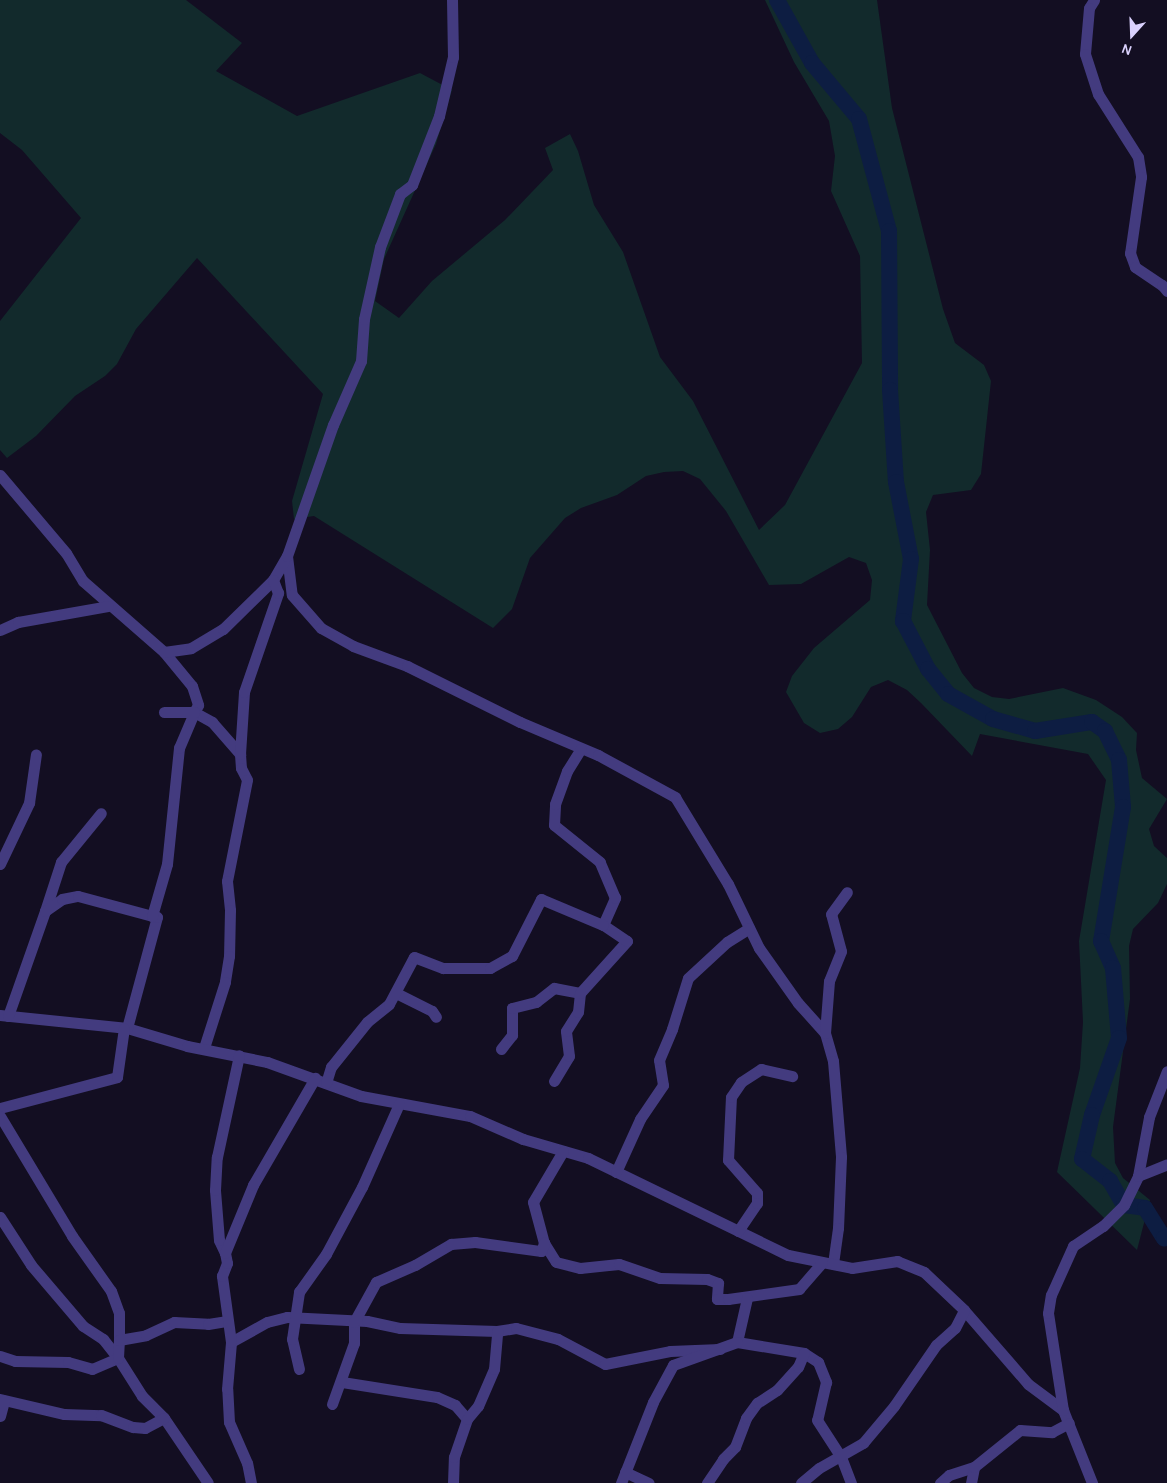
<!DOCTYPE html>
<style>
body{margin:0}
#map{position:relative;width:1167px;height:1483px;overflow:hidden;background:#130e22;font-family:Karla,sans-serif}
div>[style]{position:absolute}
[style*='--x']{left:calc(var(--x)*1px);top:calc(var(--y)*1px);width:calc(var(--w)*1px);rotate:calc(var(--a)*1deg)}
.green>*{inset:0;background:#122a2c}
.river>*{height:16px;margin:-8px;padding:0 8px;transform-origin:8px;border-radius:8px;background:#0d1d42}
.minor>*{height:11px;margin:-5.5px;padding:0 5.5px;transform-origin:5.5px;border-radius:5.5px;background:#433b7f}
span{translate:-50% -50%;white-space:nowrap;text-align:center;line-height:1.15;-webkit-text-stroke:5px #130e22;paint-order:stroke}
.north{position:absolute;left:1107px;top:10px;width:50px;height:50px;-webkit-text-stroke:4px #130e22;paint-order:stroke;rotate:200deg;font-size:14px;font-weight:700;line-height:20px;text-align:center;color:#dad1fd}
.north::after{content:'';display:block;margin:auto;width:18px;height:22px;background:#dad1fd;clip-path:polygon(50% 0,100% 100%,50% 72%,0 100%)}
</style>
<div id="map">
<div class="green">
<i style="clip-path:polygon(0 0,186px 0,242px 43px,216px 71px,297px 116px,420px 73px,452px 90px,436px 144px,384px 259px,375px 301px,399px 318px,432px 281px,505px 220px,553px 170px,545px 148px,570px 134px,578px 151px,594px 205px,623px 252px,660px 357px,693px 401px,759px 530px,785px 505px,862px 363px,860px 256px,831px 191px,835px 156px,829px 121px,794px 62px,765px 0,877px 0,892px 108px,943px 309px,955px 343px,984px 365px,991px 381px,981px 474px,971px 490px,933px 495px,926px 512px,930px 550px,927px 605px,962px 673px,974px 688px,992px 697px,1009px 699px,1063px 688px,1096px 700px,1122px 717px,1137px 733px,1136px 750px,1142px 778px,1167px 799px,1149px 829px,1154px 846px,1167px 858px,1167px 884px,1158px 903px,1133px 929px,1129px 946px,1130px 999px,1113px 1127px,1115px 1163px,1123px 1178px,1150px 1200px,1137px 1250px,1057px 1172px,1080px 1068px,1083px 1022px,1079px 941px,1106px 780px,1088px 754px,980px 734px,972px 756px,921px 703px,907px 690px,888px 680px,871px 687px,852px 717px,838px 729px,820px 733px,804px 723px,786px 692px,792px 676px,814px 648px,870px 600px,872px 580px,866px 563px,849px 557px,801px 584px,769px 585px,726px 511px,700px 479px,683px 471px,664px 472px,646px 476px,617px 495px,581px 508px,565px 518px,530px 558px,512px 609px,493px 628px,314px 516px,294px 519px,292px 501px,323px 394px,197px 258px,136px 329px,117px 364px,105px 376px,75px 396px,36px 436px,7px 458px,0 450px,0 321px,81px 218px,22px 150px,0 133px)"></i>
</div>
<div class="river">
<i style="--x:777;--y:0;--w:72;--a:60.9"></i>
<i style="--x:812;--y:63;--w:73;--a:50"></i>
<i style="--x:859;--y:119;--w:116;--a:75"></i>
<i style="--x:889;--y:231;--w:159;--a:89.6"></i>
<i style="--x:890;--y:390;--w:92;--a:86.3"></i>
<i style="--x:896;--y:482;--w:78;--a:79"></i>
<i style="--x:911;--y:559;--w:63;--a:97.4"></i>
<i style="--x:903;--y:621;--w:54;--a:62.5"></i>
<i style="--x:928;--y:669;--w:32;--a:51"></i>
<i style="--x:948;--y:694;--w:51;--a:29.1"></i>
<i style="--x:993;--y:719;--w:44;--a:15.9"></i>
<i style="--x:1035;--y:731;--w:58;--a:-9"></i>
<i style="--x:1092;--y:722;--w:16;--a:35"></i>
<i style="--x:1105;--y:731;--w:32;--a:64"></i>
<i style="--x:1119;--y:760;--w:47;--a:85.1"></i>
<i style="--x:1123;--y:807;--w:136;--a:99.3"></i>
<i style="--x:1101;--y:941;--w:30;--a:66"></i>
<i style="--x:1113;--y:968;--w:70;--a:85.1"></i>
<i style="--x:1119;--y:1038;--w:82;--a:109.3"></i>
<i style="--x:1092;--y:1115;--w:45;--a:102.8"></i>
<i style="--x:1082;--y:1159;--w:36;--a:38"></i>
<i style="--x:1110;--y:1181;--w:28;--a:60"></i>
<i style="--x:1124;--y:1205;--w:21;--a:8"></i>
<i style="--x:1145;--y:1208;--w:36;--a:58"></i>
<i style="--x:1164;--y:1238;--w:3;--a:-18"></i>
</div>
<div class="minor">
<i style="--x:1094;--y:0;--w:9;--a:122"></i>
<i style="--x:1089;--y:8;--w:46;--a:95"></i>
<i style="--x:1085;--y:54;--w:42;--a:72"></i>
<i style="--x:1098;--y:94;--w:75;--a:57.6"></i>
<i style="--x:1138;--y:157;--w:20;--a:81"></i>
<i style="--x:1141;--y:177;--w:77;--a:98.2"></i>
<i style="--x:1130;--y:253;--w:15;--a:70"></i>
<i style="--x:1135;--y:267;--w:32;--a:34"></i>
<i style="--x:1162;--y:285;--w:8;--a:50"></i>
<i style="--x:0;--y:475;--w:102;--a:49.8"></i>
<i style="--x:66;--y:553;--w:33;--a:59"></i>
<i style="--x:83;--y:581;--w:108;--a:41.2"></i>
<i style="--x:164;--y:652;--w:44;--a:50.5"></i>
<i style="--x:192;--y:686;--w:20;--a:72"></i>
<i style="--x:198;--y:705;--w:8;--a:120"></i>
<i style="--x:194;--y:712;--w:21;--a:29"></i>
<i style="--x:212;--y:722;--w:43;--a:48.8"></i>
<i style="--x:240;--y:754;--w:14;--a:86"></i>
<i style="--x:241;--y:768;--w:13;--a:63"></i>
<i style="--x:247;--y:780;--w:103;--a:101.2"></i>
<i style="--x:227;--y:881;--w:29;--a:84"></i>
<i style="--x:230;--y:910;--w:46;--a:91.2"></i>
<i style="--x:229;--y:956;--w:26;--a:99"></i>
<i style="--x:225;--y:982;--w:69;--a:107.7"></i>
<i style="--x:287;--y:556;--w:39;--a:83"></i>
<i style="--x:292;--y:595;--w:44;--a:48.7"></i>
<i style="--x:321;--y:628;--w:37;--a:29"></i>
<i style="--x:353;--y:646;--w:58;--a:20.3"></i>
<i style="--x:407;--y:666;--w:126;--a:26.4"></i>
<i style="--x:520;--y:722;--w:85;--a:22.9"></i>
<i style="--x:598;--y:755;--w:88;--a:28.6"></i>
<i style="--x:675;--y:797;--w:102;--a:58.7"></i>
<i style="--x:728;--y:884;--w:71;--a:64.2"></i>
<i style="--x:759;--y:948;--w:67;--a:54.7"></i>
<i style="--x:798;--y:1003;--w:40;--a:48"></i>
<i style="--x:825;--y:1033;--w:29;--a:74"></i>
<i style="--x:833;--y:1061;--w:96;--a:85.2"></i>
<i style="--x:841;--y:1157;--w:71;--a:92.4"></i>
<i style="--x:838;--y:1228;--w:36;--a:98"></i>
<i style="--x:0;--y:630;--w:20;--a:-24"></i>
<i style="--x:18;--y:622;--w:91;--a:-10.1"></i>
<i style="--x:164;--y:652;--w:27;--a:-8"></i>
<i style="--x:191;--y:648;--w:37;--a:-31"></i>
<i style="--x:223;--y:629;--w:70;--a:-44.4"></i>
<i style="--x:273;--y:580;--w:28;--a:-60"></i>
<i style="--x:287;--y:556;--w:139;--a:-70.7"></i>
<i style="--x:333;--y:425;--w:70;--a:-66.4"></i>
<i style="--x:361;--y:361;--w:42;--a:-85.9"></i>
<i style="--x:364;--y:319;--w:74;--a:-77.5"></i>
<i style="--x:380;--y:247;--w:57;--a:-69.3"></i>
<i style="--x:400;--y:194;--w:15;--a:-37"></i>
<i style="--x:412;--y:185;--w:74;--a:-68.6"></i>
<i style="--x:439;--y:116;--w:61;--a:-76.7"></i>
<i style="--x:453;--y:57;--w:57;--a:-91"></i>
<i style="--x:240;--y:754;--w:62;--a:-86.3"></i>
<i style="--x:244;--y:692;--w:105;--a:-71"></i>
<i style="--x:278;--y:593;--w:14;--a:-111"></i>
<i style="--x:0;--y:864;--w:68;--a:-64.6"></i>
<i style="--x:29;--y:803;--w:49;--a:-81.9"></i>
<i style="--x:45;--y:911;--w:52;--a:-71.9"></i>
<i style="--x:61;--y:862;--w:63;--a:-50.8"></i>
<i style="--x:396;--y:993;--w:40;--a:26.6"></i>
<i style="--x:432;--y:1011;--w:7;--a:56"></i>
<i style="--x:0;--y:1015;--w:128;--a:5.8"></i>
<i style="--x:127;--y:1028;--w:63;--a:16.7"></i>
<i style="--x:187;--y:1046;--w:82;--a:11.3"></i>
<i style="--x:267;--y:1062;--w:100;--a:19.9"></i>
<i style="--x:361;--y:1096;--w:111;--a:10.4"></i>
<i style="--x:470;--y:1116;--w:58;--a:23.5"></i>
<i style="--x:523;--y:1139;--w:68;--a:16.3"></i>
<i style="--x:588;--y:1158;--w:222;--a:25.9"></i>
<i style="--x:788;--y:1255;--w:65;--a:11.5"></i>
<i style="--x:852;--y:1268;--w:46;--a:-8.8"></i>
<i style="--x:897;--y:1261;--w:29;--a:22"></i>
<i style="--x:924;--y:1272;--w:55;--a:43.5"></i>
<i style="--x:964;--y:1310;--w:98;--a:49.1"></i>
<i style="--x:1028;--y:1384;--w:44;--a:36.6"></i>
<i style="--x:1063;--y:1410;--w:79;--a:68.3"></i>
<i style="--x:8;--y:1016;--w:111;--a:-70.6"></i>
<i style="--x:45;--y:911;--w:21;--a:-35"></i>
<i style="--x:62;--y:899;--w:16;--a:-11"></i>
<i style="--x:78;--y:896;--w:77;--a:15.1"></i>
<i style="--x:127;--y:1028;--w:115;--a:-74.9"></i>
<i style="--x:157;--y:917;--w:5;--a:-169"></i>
<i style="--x:152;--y:916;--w:54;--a:-73.9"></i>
<i style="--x:167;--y:864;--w:117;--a:-84.1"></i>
<i style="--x:179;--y:748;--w:39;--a:-67"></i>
<i style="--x:194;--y:712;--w:30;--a:180"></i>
<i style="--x:825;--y:1033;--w:52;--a:-85.6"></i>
<i style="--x:829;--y:981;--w:32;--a:-68"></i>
<i style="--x:841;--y:951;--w:38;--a:-105"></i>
<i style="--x:831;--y:914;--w:27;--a:-54"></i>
<i style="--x:501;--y:1049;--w:18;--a:-52"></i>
<i style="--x:512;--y:1035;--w:27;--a:-90"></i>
<i style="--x:512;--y:1008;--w:25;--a:-14"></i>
<i style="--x:536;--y:1002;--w:23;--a:-38"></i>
<i style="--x:554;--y:988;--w:26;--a:11"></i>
<i style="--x:554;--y:1081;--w:29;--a:-59"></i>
<i style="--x:569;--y:1056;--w:25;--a:-97"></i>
<i style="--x:566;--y:1031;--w:22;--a:-58"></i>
<i style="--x:578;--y:1012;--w:19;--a:-84"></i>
<i style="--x:580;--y:993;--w:70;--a:-47.9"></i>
<i style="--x:627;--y:941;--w:29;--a:-146"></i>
<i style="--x:603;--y:925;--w:30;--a:-66"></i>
<i style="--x:615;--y:898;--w:39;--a:-113"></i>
<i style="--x:600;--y:862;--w:59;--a:-141.2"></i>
<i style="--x:554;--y:825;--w:21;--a:-87"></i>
<i style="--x:555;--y:804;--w:35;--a:-70"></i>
<i style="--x:567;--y:771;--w:26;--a:-58"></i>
<i style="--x:326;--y:1083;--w:17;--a:-73"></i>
<i style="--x:331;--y:1067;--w:58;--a:-51.3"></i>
<i style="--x:367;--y:1022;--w:28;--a:-39"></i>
<i style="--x:389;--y:1004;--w:53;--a:-62"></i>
<i style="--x:414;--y:957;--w:31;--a:21"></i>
<i style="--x:443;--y:968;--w:47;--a:0"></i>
<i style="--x:490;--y:968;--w:25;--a:-29"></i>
<i style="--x:512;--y:956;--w:64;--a:-63"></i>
<i style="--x:541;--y:899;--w:67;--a:22.8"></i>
<i style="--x:0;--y:1108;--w:121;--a:-14.8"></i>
<i style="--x:117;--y:1077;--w:49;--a:-81.9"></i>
<i style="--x:0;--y:1116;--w:140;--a:59"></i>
<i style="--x:72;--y:1236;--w:67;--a:54.7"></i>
<i style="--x:111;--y:1291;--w:23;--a:70"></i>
<i style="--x:119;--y:1313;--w:27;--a:90"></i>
<i style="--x:563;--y:1151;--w:59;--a:120.5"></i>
<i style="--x:533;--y:1202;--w:42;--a:75"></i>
<i style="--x:544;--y:1243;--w:22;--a:58"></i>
<i style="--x:556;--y:1262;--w:25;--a:14"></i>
<i style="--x:580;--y:1268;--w:39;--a:-6"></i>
<i style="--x:619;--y:1264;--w:43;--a:18.9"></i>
<i style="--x:660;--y:1278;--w:47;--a:1.2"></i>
<i style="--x:707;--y:1279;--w:12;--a:20"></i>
<i style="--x:718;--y:1283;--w:16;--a:94"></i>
<i style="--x:717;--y:1299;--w:11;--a:0"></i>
<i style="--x:728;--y:1299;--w:72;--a:-8"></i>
<i style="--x:799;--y:1289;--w:35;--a:-49"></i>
<i style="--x:616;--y:1172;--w:58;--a:-65.6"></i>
<i style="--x:640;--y:1119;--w:41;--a:-55.9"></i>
<i style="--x:663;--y:1085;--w:25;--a:-99"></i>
<i style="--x:659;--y:1060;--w:34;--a:-67"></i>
<i style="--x:672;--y:1029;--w:53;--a:-72.6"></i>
<i style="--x:688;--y:978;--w:53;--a:-42.7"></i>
<i style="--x:727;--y:942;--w:26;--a:-32"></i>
<i style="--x:1138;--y:1176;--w:60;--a:-79.4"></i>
<i style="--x:1149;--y:1117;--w:49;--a:-68.6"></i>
<i style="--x:0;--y:1217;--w:57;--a:57.1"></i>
<i style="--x:31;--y:1265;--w:80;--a:49.6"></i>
<i style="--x:83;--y:1326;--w:24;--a:33"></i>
<i style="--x:103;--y:1339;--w:24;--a:52"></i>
<i style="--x:118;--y:1358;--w:45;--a:57.7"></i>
<i style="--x:142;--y:1396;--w:31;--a:45"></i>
<i style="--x:164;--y:1418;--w:78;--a:55.9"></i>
<i style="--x:738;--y:1231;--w:34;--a:-56"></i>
<i style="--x:757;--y:1203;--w:10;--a:-90"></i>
<i style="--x:757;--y:1193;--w:44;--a:-131.3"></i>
<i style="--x:728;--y:1160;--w:63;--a:-87.3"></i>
<i style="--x:731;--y:1097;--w:18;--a:-56"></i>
<i style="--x:741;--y:1082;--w:24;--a:-33"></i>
<i style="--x:761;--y:1069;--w:32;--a:13"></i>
<i style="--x:225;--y:1253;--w:14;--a:-115"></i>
<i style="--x:219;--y:1240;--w:50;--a:-94.6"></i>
<i style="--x:215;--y:1190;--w:33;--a:-87"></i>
<i style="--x:217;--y:1157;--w:104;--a:-77.8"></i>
<i style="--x:747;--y:1298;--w:45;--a:102.8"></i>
<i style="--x:737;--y:1342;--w:68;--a:9.3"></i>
<i style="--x:804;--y:1353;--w:17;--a:33"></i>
<i style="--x:818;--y:1362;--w:22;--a:68"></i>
<i style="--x:826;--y:1382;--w:39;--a:103"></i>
<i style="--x:817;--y:1420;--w:44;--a:57"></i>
<i style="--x:841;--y:1457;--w:28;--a:69"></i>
<i style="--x:231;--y:1342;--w:41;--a:-29.1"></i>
<i style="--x:267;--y:1322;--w:21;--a:-14"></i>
<i style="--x:287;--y:1317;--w:80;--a:2.9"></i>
<i style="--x:367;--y:1321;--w:34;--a:12"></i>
<i style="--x:400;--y:1328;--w:97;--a:1.8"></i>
<i style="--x:497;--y:1331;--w:19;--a:-9"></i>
<i style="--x:516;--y:1328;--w:43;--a:14.7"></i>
<i style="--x:558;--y:1339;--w:53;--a:28"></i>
<i style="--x:605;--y:1364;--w:66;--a:-11.3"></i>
<i style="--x:670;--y:1351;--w:50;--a:-2.3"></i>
<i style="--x:0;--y:1356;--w:16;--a:18"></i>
<i style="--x:15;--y:1361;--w:53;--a:1.1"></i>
<i style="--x:68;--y:1362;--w:25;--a:16"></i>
<i style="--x:92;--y:1369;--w:28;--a:-23"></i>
<i style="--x:118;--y:1358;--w:18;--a:-87"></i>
<i style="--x:119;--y:1340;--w:27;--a:-10"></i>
<i style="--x:146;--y:1335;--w:31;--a:-25"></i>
<i style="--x:174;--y:1322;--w:34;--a:3"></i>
<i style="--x:208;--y:1324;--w:18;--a:-9"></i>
<i style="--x:299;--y:1369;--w:31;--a:-103"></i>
<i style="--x:292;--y:1339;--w:48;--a:-81.5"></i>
<i style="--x:299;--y:1292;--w:47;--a:-54.6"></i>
<i style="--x:326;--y:1254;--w:76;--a:-61.8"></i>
<i style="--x:362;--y:1187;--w:91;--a:-66"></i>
<i style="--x:342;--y:1382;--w:96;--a:9"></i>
<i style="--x:437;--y:1397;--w:20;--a:24"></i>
<i style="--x:455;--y:1405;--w:18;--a:49"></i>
<i style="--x:0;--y:1399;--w:66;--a:13.2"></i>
<i style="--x:64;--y:1414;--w:37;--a:2"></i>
<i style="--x:101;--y:1415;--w:34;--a:21"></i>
<i style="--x:133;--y:1427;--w:12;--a:5"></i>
<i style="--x:145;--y:1428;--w:21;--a:-28"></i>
<i style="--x:332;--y:1404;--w:65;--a:-70.2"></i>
<i style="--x:354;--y:1343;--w:21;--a:-90"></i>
<i style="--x:354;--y:1322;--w:46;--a:-61.2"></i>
<i style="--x:376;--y:1282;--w:43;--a:-23.6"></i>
<i style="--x:415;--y:1265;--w:42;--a:-30.3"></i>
<i style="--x:451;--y:1244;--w:24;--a:-5"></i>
<i style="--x:475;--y:1242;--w:67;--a:7.8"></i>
<i style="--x:541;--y:1251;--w:9;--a:-69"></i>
<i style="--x:1063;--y:1410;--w:98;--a:-98.8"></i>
<i style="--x:1048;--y:1313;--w:18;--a:-81"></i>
<i style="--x:1051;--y:1295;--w:54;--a:-65.8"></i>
<i style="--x:1073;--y:1246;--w:36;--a:-34"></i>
<i style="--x:1103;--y:1226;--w:30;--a:-45"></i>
<i style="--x:1124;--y:1205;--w:32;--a:-64"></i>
<i style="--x:1138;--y:1176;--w:31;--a:-22"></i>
<i style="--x:0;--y:1416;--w:16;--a:-75"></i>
<i style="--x:625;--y:1472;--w:26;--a:25"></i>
<i style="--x:251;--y:1483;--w:20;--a:-101"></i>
<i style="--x:247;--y:1463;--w:45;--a:-113.7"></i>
<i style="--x:229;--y:1422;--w:33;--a:-93"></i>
<i style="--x:227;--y:1389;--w:47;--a:-85.1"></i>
<i style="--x:231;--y:1342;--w:67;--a:-97.8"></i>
<i style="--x:222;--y:1276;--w:14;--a:-69"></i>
<i style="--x:227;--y:1263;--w:10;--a:-101"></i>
<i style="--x:225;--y:1253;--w:74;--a:-67.6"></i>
<i style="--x:253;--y:1185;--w:124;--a:-59.9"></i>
<i style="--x:453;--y:1483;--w:26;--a:-88"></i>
<i style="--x:454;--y:1457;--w:40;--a:-71.1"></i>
<i style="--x:467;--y:1419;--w:17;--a:-50"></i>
<i style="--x:478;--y:1406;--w:40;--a:-66.6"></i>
<i style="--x:494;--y:1369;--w:38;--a:-85"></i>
<i style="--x:621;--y:1483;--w:87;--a:-68.4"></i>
<i style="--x:653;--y:1402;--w:42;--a:-61.6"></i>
<i style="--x:673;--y:1365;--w:68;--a:-19.8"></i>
<i style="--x:707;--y:1483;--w:29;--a:-56"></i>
<i style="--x:723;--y:1459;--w:17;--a:-45"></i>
<i style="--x:735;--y:1447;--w:31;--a:-69"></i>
<i style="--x:746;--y:1418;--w:19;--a:-54"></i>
<i style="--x:757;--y:1403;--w:24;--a:-33"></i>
<i style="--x:777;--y:1390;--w:31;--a:-48"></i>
<i style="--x:798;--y:1367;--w:15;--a:-67"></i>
<i style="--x:801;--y:1483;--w:23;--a:-40"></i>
<i style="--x:819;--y:1468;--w:51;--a:-29.6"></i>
<i style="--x:863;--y:1443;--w:48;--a:-50"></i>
<i style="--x:894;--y:1406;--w:74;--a:-55.5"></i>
<i style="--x:936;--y:1345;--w:25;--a:-42"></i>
<i style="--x:955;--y:1328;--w:20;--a:-63"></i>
<i style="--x:940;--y:1483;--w:12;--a:-42"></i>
<i style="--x:949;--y:1475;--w:26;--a:-18"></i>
<i style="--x:971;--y:1483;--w:16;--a:-79"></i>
<i style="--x:974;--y:1467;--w:59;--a:-38.8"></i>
<i style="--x:1020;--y:1430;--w:32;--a:4"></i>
<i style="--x:1052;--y:1432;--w:19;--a:-28"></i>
</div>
<div class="north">N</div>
</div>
